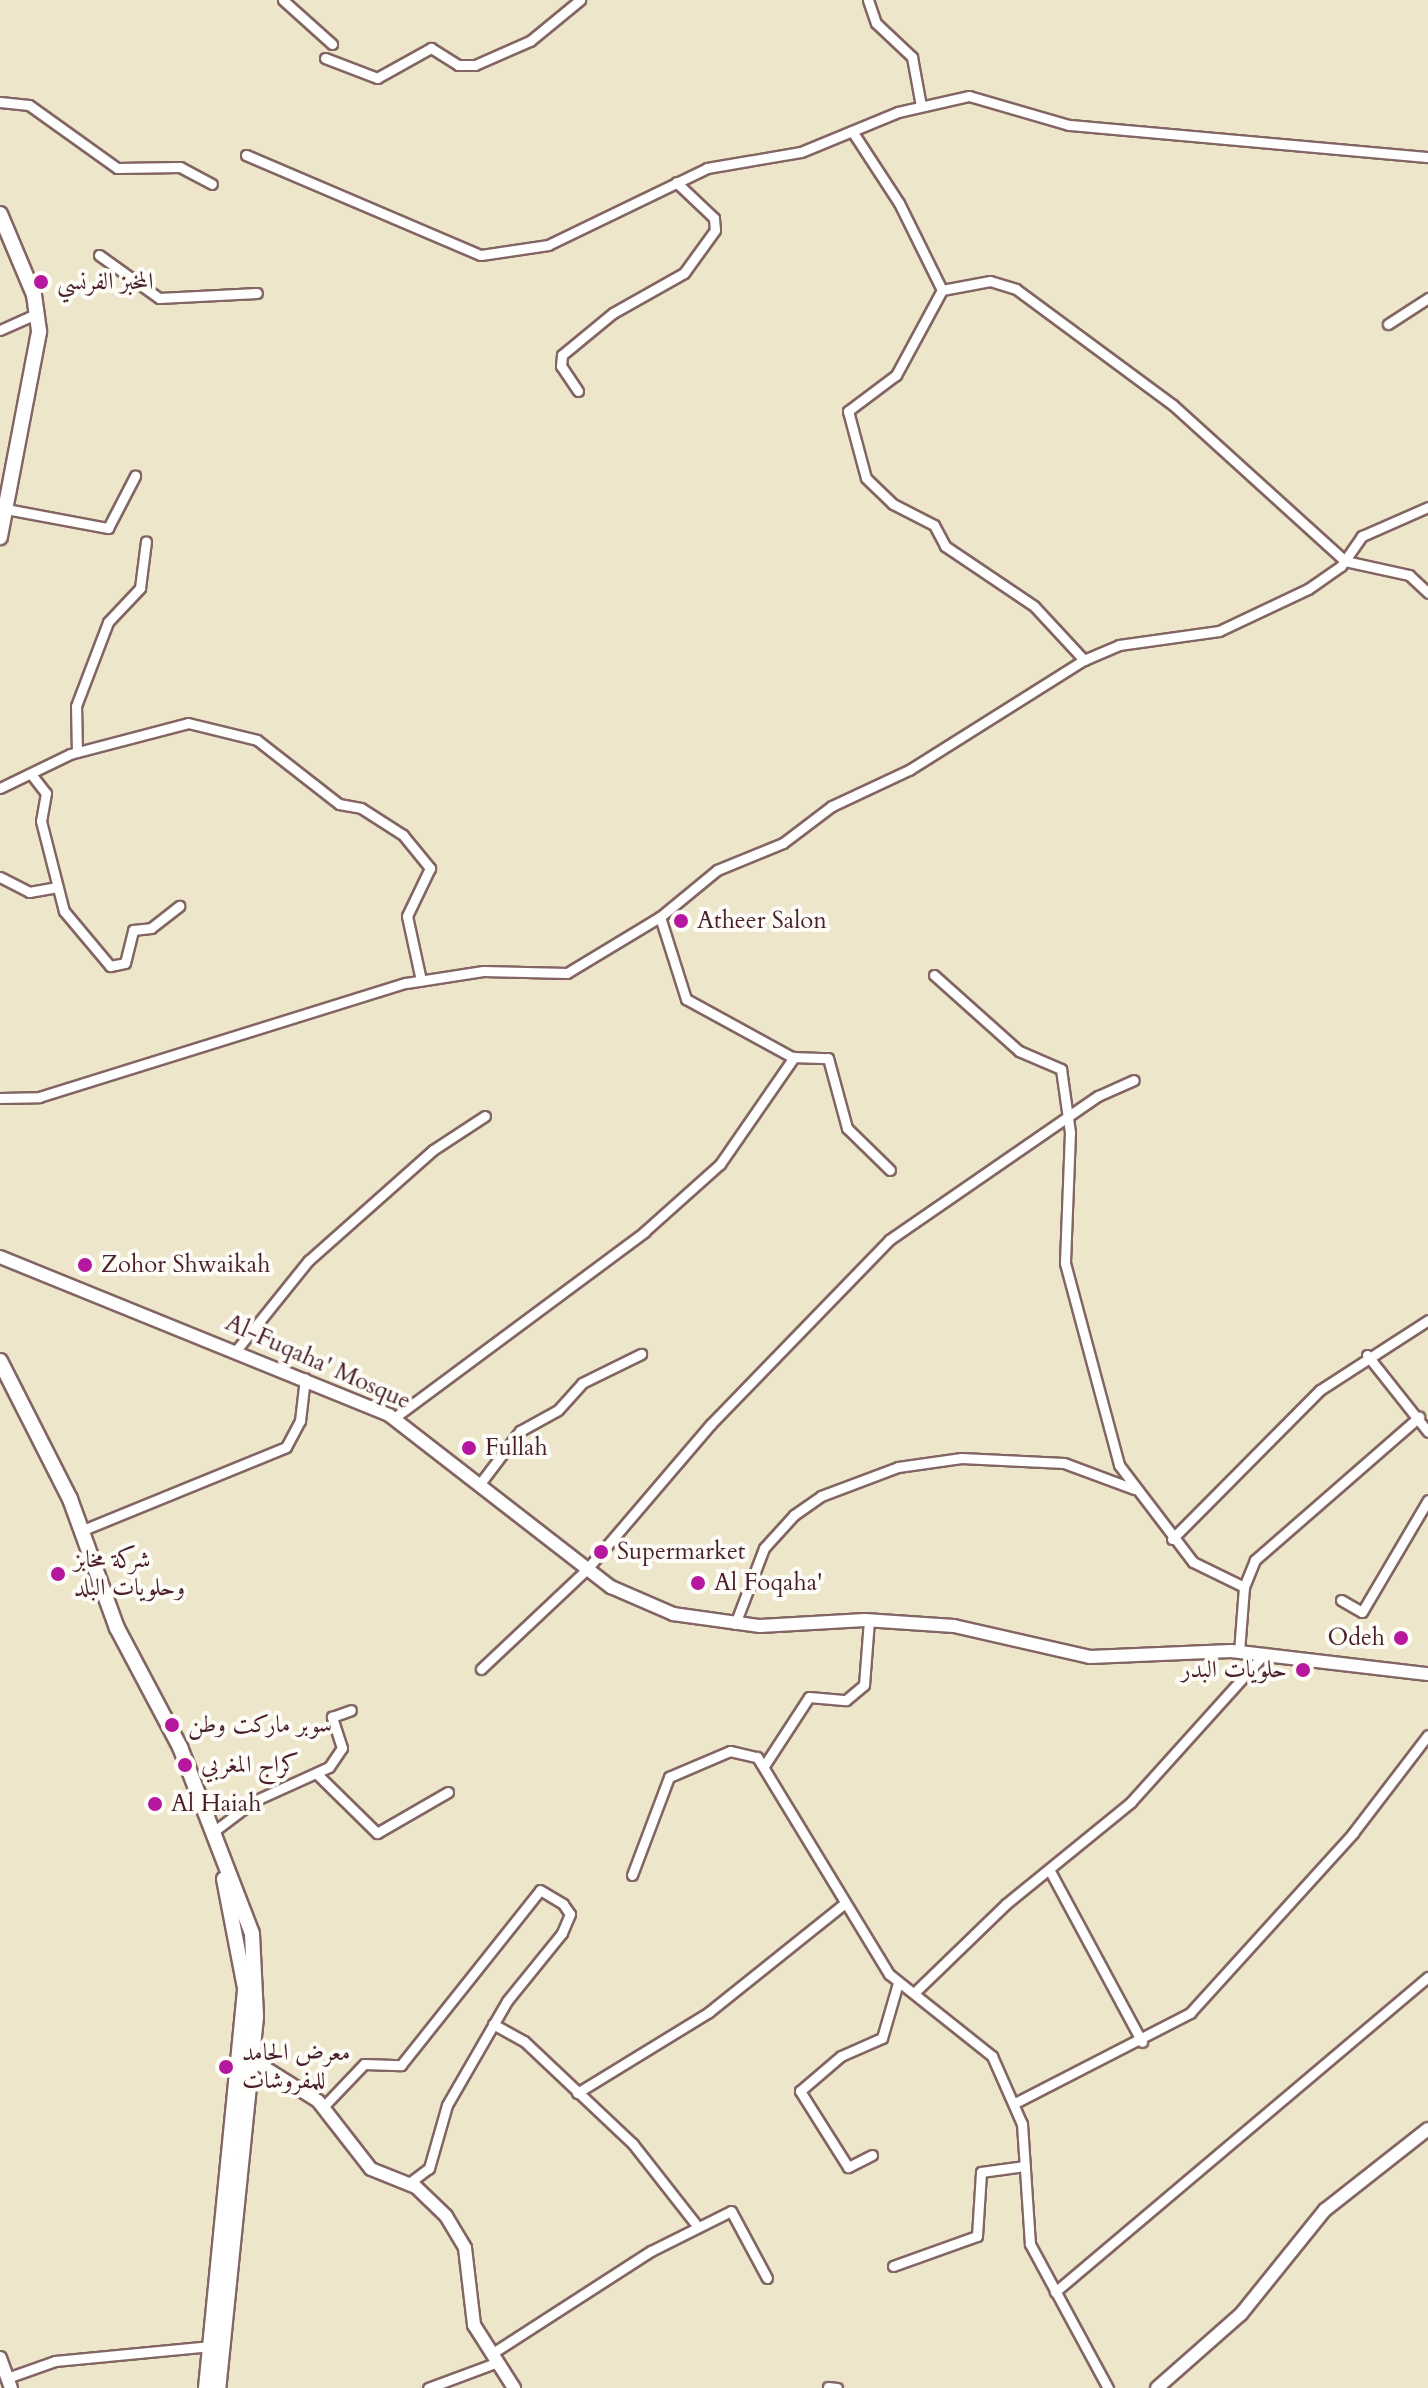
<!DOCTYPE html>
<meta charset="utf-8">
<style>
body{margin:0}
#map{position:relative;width:1428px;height:2388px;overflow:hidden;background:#eee6ca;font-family:Cardo,Amiri,serif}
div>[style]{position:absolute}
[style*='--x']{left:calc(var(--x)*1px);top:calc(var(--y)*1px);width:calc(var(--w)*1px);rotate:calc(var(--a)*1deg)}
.roads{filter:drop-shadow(2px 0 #836563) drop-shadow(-2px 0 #836563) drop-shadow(0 2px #836563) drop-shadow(0 -2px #836563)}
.minor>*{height:9px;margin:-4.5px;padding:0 4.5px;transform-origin:4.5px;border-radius:4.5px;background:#fff}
.tertiary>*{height:12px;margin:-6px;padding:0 6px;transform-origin:6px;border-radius:6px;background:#fff}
.primary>*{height:14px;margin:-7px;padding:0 7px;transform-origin:7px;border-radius:7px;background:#fff}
.dots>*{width:22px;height:22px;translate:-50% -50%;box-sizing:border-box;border:4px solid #fdfcf7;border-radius:50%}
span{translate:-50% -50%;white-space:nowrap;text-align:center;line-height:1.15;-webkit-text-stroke:8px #fdfcf7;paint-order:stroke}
.poi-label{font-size:24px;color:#4a1f2b}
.left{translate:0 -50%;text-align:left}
.right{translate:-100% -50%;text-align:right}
.street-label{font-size:24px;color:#4a1f2b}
</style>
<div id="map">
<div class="roads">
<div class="minor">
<i style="--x:283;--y:0;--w:66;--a:41.9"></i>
<i style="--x:868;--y:0;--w:24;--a:71"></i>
<i style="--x:876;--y:23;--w:50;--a:43.4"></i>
<i style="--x:912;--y:57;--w:50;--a:79.6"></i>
<i style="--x:325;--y:58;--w:56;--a:21"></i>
<i style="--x:377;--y:78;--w:62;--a:-29.1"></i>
<i style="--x:431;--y:48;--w:32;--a:32"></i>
<i style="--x:458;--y:65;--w:17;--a:0"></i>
<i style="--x:475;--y:65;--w:60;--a:-23.6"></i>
<i style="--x:530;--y:41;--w:65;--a:-39.4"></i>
<i style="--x:0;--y:102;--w:29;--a:6"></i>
<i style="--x:29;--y:105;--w:108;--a:35.6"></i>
<i style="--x:117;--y:168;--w:63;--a:-0.9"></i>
<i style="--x:180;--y:167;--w:36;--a:28"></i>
<i style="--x:852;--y:131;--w:86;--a:56.9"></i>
<i style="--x:899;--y:203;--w:97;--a:63.7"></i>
<i style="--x:942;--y:290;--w:97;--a:118.4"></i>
<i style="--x:896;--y:375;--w:60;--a:143.1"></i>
<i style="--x:848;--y:411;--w:69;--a:75"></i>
<i style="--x:866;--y:478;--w:37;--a:44"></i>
<i style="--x:893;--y:504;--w:46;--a:27.1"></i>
<i style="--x:934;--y:525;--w:24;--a:62"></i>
<i style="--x:945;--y:546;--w:107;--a:34"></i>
<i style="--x:1034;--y:606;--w:74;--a:47.2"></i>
<i style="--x:246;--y:155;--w:255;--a:23.1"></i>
<i style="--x:481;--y:255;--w:68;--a:-8.5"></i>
<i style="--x:548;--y:245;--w:177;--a:-25.8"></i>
<i style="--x:707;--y:168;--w:95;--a:-9.7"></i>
<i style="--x:801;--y:152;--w:105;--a:-22.4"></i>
<i style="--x:898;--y:112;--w:73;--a:-12.7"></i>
<i style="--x:969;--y:96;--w:104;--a:16.2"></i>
<i style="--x:1069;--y:125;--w:360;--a:5.1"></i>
<i style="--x:99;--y:255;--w:74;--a:35.6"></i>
<i style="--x:159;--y:298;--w:98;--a:-2.9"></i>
<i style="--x:942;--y:290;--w:49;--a:-10.6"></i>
<i style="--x:990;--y:281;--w:27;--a:17"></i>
<i style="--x:1016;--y:289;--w:195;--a:36.5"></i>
<i style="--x:1173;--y:405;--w:232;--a:42.2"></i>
<i style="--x:1345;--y:561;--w:66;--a:12.3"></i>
<i style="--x:1409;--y:575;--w:26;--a:43"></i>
<i style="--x:1388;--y:324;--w:48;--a:-33"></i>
<i style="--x:0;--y:330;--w:42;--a:-24.1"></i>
<i style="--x:578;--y:391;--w:30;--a:-124"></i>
<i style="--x:561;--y:366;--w:11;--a:-85"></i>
<i style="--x:562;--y:355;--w:66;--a:-39.5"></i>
<i style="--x:613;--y:313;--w:81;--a:-29.4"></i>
<i style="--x:684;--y:273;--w:53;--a:-54.2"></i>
<i style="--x:715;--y:230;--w:12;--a:-95"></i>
<i style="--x:714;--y:218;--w:52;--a:-136.5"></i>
<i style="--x:6;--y:509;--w:104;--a:10.6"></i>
<i style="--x:108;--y:528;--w:59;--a:-62.6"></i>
<i style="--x:77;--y:752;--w:46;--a:-91.2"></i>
<i style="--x:76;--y:706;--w:90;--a:-69.1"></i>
<i style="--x:108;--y:622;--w:47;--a:-46.7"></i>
<i style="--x:140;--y:588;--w:47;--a:-82.7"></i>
<i style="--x:31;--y:774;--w:24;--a:52"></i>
<i style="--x:46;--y:793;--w:28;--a:100"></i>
<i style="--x:41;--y:821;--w:93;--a:75.7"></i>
<i style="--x:64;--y:911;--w:72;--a:50.1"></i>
<i style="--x:110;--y:966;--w:15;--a:-11"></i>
<i style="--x:125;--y:963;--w:34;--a:-76"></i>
<i style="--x:133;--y:930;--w:18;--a:-6"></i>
<i style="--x:151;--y:928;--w:36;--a:-38"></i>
<i style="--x:0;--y:788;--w:78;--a:-25.9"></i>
<i style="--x:70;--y:754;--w:122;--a:-14.7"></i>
<i style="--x:188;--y:723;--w:71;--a:13.8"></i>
<i style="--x:257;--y:740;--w:104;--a:38"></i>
<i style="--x:339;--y:804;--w:22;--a:10"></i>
<i style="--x:361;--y:808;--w:50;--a:32.7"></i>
<i style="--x:403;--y:835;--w:43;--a:50.7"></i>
<i style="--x:430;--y:868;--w:53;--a:115.6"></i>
<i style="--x:407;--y:916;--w:66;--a:77.7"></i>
<i style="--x:0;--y:877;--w:33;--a:27"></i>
<i style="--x:29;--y:892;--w:29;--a:-10"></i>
<i style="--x:660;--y:917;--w:86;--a:72.4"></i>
<i style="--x:686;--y:999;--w:121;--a:28.7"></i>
<i style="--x:792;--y:1057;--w:36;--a:2"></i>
<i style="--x:828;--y:1058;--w:73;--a:74.8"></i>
<i style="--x:847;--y:1128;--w:60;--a:44.3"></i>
<i style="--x:934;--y:975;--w:114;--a:41.8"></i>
<i style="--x:1019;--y:1051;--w:46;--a:23.2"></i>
<i style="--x:1061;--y:1069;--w:64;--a:81.9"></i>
<i style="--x:1070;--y:1132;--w:131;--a:92.2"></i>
<i style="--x:1065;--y:1263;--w:209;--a:75"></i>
<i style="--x:1119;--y:1465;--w:122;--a:52.7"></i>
<i style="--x:1193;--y:1562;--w:57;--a:26.1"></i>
<i style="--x:0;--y:1098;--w:39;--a:-1"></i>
<i style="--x:39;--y:1097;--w:384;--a:-17.3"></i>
<i style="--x:406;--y:983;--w:78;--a:-8.9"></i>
<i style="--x:483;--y:971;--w:84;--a:1.4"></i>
<i style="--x:567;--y:973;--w:109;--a:-31.1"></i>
<i style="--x:660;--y:917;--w:74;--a:-39.5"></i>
<i style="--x:717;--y:870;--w:71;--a:-22.2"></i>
<i style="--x:783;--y:843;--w:61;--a:-37.1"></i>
<i style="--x:832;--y:806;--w:85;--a:-25.1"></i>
<i style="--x:909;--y:770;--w:207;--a:-32.2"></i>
<i style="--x:1084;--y:660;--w:38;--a:-23"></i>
<i style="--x:1119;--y:645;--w:101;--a:-8"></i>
<i style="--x:1219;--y:631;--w:98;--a:-25.3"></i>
<i style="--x:1308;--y:589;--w:40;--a:-34.9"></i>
<i style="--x:1341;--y:566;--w:37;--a:-55"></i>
<i style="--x:1362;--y:536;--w:72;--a:-23.7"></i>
<i style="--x:238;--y:1348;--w:112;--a:-51.2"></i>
<i style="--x:308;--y:1261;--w:167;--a:-41.6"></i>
<i style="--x:433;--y:1150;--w:62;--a:-33.2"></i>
<i style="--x:1367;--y:1355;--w:98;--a:51.6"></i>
<i style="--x:394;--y:1418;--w:312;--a:-36.6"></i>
<i style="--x:644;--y:1232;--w:102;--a:-41.8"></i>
<i style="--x:720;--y:1164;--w:130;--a:-55.3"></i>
<i style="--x:482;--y:1481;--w:63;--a:-52.8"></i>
<i style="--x:520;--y:1431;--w:43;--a:-28.9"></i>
<i style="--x:558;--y:1410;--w:36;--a:-48"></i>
<i style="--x:582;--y:1383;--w:66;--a:-26.2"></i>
<i style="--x:83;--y:1530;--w:219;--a:-22.2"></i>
<i style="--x:286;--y:1447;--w:30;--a:-62"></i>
<i style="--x:300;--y:1421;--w:43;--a:-83.4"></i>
<i style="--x:1172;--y:1539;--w:210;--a:-45.2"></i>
<i style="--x:1320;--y:1390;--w:129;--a:-32.9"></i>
<i style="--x:1341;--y:1600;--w:24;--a:30"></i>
<i style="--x:1362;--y:1612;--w:130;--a:-59.5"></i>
<i style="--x:735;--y:1624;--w:81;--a:-69.1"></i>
<i style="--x:764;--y:1548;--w:45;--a:-47.7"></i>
<i style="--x:794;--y:1515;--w:33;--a:-35"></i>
<i style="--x:821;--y:1496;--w:82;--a:-20.6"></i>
<i style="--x:898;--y:1467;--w:64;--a:-8.1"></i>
<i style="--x:961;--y:1458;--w:103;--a:2.8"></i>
<i style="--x:1064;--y:1463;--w:75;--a:20.4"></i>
<i style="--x:1239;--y:1652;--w:65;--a:-85.6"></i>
<i style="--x:1244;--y:1587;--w:29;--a:-68"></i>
<i style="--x:1255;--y:1560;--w:218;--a:-41.1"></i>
<i style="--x:481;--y:1669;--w:146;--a:-43.3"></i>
<i style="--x:587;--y:1569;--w:191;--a:-49.5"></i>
<i style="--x:711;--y:1424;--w:256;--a:-45.9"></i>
<i style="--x:889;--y:1240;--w:254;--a:-34.6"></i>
<i style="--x:1098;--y:1096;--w:39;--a:-24"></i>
<i style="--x:764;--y:1766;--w:82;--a:-56.9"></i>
<i style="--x:809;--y:1697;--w:37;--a:5"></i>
<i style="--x:846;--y:1700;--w:23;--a:-40"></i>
<i style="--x:864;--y:1685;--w:65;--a:-85.6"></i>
<i style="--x:318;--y:1775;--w:83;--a:44.5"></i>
<i style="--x:377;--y:1833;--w:82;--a:-30"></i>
<i style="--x:213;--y:1832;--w:51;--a:-37.1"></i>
<i style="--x:254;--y:1801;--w:82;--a:-24.4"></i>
<i style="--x:329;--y:1767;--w:23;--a:-56"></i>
<i style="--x:342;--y:1748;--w:33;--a:-108"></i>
<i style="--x:332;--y:1717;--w:20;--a:-20"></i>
<i style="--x:1050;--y:1871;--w:194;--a:61.7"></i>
<i style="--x:632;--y:1875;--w:105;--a:-69.3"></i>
<i style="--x:669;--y:1777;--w:66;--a:-23.1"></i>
<i style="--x:730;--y:1751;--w:28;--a:13"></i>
<i style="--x:757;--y:1757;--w:254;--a:58.7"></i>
<i style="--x:889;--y:1974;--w:132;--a:38.5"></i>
<i style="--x:992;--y:2056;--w:74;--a:66.2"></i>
<i style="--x:1022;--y:2124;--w:120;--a:86.2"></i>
<i style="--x:1030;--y:2244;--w:164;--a:61.6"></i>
<i style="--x:914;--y:1993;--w:128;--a:-44.1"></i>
<i style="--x:1006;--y:1904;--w:161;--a:-39.2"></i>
<i style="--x:1131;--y:1802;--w:200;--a:-48"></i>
<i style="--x:493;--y:2024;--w:35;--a:29"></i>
<i style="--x:524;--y:2041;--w:150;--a:43.4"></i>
<i style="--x:633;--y:2144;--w:105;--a:51.9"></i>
<i style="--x:577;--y:2093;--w:155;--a:-31.5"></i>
<i style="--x:709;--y:2012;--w:173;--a:-38.7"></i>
<i style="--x:1017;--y:2102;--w:195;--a:-27.2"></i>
<i style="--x:1190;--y:2013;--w:243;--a:-47.8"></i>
<i style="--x:1353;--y:1833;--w:123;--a:-52.6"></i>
<i style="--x:323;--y:2107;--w:59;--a:-46.4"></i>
<i style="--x:364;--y:2064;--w:37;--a:2"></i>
<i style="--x:401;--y:2065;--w:223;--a:-51.5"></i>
<i style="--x:540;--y:1890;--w:27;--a:31"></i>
<i style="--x:563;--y:1904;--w:12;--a:55"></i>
<i style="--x:570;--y:1914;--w:21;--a:113"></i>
<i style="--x:562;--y:1933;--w:87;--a:129"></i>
<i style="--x:507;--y:2001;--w:120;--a:120"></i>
<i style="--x:447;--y:2105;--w:66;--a:105.9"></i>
<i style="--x:429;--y:2168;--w:25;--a:143"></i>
<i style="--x:872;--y:2155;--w:27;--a:153"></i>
<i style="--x:848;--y:2167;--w:90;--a:-122.3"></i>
<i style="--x:800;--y:2091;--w:54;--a:-40.5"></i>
<i style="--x:841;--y:2056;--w:45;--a:-23.7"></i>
<i style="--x:882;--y:2038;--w:57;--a:-73.8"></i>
<i style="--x:893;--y:2266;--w:89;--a:-19.7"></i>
<i style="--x:977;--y:2236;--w:64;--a:-86.4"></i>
<i style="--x:981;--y:2172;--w:44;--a:-7.8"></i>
<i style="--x:1055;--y:2292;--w:488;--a:-40.2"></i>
<i style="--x:491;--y:2354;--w:190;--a:-32.8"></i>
<i style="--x:651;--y:2251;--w:89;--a:-26.6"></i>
<i style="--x:731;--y:2211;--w:76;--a:61.8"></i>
<i style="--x:7;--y:2378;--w:51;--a:-19.5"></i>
<i style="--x:55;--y:2361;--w:157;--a:-5.5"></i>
<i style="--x:828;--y:2387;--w:9;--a:6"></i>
<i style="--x:428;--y:2388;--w:75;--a:-20.4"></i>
</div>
<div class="tertiary">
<i style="--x:0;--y:1257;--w:420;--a:22.1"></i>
<i style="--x:389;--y:1415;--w:281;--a:37.8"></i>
<i style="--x:611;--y:1587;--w:68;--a:23.5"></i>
<i style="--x:673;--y:1614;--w:88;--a:7.9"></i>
<i style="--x:760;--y:1626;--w:105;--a:-3.3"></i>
<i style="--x:865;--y:1620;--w:89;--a:3.9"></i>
<i style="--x:954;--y:1626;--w:139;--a:12.8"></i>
<i style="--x:1090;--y:1657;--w:141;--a:-2.4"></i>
<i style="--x:1231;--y:1651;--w:198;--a:6.7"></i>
<i style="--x:251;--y:2059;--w:79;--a:32.1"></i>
<i style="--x:318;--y:2101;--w:86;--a:52.1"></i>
<i style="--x:371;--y:2169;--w:48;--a:21.8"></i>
<i style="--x:416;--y:2187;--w:42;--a:44"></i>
<i style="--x:446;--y:2216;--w:37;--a:59"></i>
<i style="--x:465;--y:2248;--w:78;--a:83.3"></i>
<i style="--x:474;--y:2325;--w:75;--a:57.6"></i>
<i style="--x:0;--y:2358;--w:32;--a:70"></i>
<i style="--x:1157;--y:2388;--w:112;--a:-41.4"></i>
<i style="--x:1241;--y:2314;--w:134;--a:-51.1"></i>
<i style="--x:1325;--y:2210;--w:131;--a:-38.2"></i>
</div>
<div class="primary">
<i style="--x:0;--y:214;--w:88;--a:67.2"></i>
<i style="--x:34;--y:295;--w:37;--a:82"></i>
<i style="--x:39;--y:332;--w:209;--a:100.8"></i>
<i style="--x:0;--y:1361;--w:155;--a:63.1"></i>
<i style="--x:70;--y:1499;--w:137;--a:70"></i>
<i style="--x:117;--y:1628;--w:135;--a:62.1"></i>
<i style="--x:180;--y:1747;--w:200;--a:68.9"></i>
<i style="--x:252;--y:1934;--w:83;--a:87.2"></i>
<i style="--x:256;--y:2017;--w:373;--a:95.8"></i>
<i style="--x:206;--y:2388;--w:402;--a:-84.4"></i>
<i style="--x:245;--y:1988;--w:111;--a:-100.9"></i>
</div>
</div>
<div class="dots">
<i style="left:41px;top:282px;background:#b5179e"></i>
<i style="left:681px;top:921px;background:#b5179e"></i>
<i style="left:85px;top:1265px;background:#b5179e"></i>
<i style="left:469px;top:1448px;background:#b5179e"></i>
<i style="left:601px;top:1552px;background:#b5179e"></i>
<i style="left:58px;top:1574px;background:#b5179e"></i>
<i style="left:698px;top:1583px;background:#b5179e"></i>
<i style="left:1401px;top:1638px;background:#b5179e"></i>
<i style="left:1303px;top:1670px;background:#b5179e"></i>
<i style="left:172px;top:1725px;background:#b5179e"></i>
<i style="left:185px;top:1765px;background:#b5179e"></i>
<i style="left:155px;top:1804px;background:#b5179e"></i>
<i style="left:226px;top:2067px;background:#b5179e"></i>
</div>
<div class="poi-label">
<span class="left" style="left:57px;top:282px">المخبز الفرنسي</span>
<span class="left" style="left:697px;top:921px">Atheer Salon</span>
<span class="left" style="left:101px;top:1265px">Zohor Shwaikah</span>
<span class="left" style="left:485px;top:1448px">Fullah</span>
<span class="left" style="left:617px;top:1552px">Supermarket</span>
<span class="left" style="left:74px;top:1574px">شركة مخابز<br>وحلويات البلد</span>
<span class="left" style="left:714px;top:1583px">Al Foqaha'</span>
<span class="right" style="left:1385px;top:1638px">Odeh</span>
<span class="right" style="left:1287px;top:1670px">حلويات البدر</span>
<span class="left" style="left:188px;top:1725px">سوبر ماركت وطن</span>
<span class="left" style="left:201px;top:1765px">كراج المغربي</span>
<span class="left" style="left:171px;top:1804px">Al Haiah</span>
<span class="left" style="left:242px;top:2067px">معرض الحامد<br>للمفروشات</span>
</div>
<div class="street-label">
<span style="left:318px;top:1362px;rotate:24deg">Al-Fuqaha' Mosque</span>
</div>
</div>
